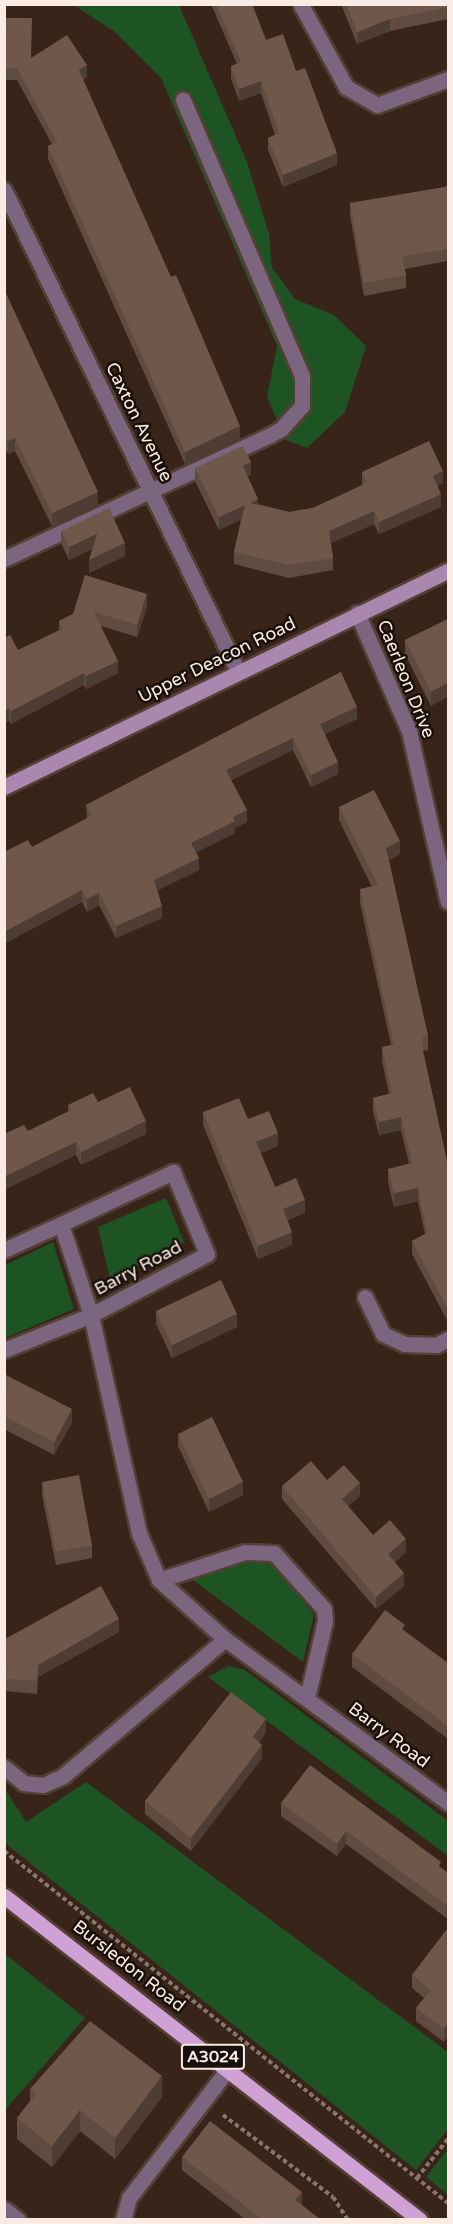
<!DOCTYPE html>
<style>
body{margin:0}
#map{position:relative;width:453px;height:2224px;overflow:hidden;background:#392419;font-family:"Varela Round",sans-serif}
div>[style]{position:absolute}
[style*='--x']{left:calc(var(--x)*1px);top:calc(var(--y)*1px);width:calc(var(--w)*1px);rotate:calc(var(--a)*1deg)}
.green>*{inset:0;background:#1e5423}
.path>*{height:4px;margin-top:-2px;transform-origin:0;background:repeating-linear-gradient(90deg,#88766c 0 4.5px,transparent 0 7.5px)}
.roads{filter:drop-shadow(2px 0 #544035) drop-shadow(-2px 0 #544035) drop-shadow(0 2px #544035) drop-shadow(0 -2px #544035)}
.lane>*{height:15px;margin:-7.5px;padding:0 7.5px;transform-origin:7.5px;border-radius:7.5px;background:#7c667f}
.street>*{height:15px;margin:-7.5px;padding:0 7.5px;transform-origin:7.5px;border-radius:7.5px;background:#7c667f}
.secondary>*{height:15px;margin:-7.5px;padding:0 7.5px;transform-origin:7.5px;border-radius:7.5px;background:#aa87af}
.primary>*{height:15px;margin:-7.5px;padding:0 7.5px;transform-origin:7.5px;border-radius:7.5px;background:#cfa1d4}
.wall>*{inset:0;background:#5f4b40}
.shaded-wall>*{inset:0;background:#4e3d34}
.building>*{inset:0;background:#6f574a}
span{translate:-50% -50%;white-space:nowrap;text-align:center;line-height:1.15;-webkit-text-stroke:5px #19100b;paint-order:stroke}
.shield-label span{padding:2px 4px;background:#19100b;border:2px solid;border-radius:4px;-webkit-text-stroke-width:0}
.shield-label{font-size:16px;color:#faece4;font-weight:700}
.street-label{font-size:18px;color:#faece4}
.frame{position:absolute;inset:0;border:6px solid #faece4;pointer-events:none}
</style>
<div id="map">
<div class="green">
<i style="clip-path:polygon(74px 5px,179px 5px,247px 162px,269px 234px,272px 268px,295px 299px,334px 315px,366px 346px,345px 412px,307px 448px,286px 440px,267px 397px,277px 346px,161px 78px,115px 32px)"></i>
<i style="clip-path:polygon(166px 1198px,184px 1242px,110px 1280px,98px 1227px)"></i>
<i style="clip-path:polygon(53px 1242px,74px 1309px,5px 1338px,5px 1265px)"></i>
<i style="clip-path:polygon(259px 1558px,273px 1562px,314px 1615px,303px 1662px,193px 1580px)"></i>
<i style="clip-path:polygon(228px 1666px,245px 1670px,448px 1821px,448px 1856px,208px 1677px)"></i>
<i style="clip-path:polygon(86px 1782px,448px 2052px,448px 2129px,416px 2170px,5px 1843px,5px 1789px,26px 1822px)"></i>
<i style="clip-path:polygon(5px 1954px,85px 2018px,5px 2110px)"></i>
<i style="clip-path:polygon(448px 2149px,448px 2195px,426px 2177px)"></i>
</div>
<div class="path">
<i style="--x:4;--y:1851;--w:567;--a:38.41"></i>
<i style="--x:223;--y:2115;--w:137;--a:36.7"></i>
<i style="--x:333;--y:2197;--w:27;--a:57"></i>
<i style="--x:417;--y:2178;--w:50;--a:-51.5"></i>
</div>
<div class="roads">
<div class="lane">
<i style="--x:4;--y:559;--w:293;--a:-25"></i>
<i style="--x:270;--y:435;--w:13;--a:-29"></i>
<i style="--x:281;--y:429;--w:31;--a:-48"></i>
<i style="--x:302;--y:406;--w:30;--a:-90"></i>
<i style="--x:302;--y:376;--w:301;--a:-113.3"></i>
<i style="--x:365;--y:1297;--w:41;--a:64.1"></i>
<i style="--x:383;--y:1334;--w:23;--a:25"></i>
<i style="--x:404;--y:1344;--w:32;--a:2"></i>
<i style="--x:436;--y:1345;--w:13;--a:-27"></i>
</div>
<div class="street">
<i style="--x:301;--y:5;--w:94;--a:61.2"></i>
<i style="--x:346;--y:87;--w:36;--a:30"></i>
<i style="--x:377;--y:105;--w:76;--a:-20.1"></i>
<i style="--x:4;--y:190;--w:535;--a:64.06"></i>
<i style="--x:357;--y:613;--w:129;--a:66.2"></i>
<i style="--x:409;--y:731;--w:175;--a:77.2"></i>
<i style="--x:4;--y:1250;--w:63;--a:-24.5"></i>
<i style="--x:61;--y:1224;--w:96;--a:71.8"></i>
<i style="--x:91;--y:1315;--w:223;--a:77.6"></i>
<i style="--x:139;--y:1533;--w:51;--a:66.9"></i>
<i style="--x:159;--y:1580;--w:89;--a:41.8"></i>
<i style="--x:225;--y:1639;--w:277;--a:36.3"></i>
<i style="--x:4;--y:1350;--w:94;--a:-21.9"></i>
<i style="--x:91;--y:1315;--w:131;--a:-27.7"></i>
<i style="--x:207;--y:1254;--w:89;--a:-112.5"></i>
<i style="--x:173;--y:1172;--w:123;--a:155.1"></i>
<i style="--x:159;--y:1580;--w:90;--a:-18"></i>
<i style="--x:245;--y:1552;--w:29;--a:2"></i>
<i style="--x:274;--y:1553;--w:75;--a:48.2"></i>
<i style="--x:324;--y:1609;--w:12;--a:85"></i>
<i style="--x:325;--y:1621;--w:79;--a:103.2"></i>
<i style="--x:4;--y:1767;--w:26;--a:39"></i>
<i style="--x:24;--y:1783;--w:19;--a:6"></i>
<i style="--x:43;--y:1785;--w:22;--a:-24"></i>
<i style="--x:63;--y:1776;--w:212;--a:-40.2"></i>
<i style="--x:4;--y:2209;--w:18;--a:38"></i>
<i style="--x:123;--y:2220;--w:23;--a:-75"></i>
<i style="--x:129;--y:2198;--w:163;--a:-52.5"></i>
</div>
<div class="secondary">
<i style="--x:4;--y:787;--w:494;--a:-26"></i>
</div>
<div class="primary">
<i style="--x:4;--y:1896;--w:527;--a:37.91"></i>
</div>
</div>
<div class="wall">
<i style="clip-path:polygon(211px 4px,252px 4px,266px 40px,296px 71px,337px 165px,283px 187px,268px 150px,268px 138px,275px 135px,261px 93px,239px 101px,231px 78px,231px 66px,237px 64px)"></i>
<i style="clip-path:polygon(341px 4px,448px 4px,448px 19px,390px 31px,357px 44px)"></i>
<i style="clip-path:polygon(4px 18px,32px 58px,87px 77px,83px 80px,240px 438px,185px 464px,48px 159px,48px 146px,52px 144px,17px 80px,4px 80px)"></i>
<i style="clip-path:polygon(448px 185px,448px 265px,447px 261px,405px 269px,406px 275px,406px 288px,364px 296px,350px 215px,350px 203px,445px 187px)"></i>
<i style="clip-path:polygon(4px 289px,98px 504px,52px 526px,15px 451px,8px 454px,4px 447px)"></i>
<i style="clip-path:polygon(195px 468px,251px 475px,247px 476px,258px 504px,289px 512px,313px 508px,362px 485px,362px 472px,443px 483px,437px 486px,441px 507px,379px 534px,374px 524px,331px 543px,333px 558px,333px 570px,289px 578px,234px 564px,234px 552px,241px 519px,219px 530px,195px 481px)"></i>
<i style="clip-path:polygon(61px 531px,125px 556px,89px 573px,92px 549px,69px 560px,61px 543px)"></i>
<i style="clip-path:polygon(147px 607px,137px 637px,101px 626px,118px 673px,86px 689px,84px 685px,11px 724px,9px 721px,4px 723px,4px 638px,18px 650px,59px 630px,59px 621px,73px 614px)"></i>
<i style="clip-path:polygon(448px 619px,431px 706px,405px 654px,405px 640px)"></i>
<i style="clip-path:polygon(341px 672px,357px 719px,325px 734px,338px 774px,311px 787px,293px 750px,231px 780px,247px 822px,235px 828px,235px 833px,196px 852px,199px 870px,158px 890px,162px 918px,116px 938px,99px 905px,87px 912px,82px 902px,4px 944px,4px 852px,32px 847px,87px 818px,86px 805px)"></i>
<i style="clip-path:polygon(339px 807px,400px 854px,389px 860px,428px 1036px,428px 1050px,423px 1051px,448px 1166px,448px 1322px,412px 1254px,412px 1241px,425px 1234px,418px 1201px,394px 1207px,388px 1182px,388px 1169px,409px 1164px,401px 1130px,379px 1135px,373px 1111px,373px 1098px,389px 1094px,382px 1061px,382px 1047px,391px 1045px,360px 903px,360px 889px,372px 887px,339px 820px)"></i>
<i style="clip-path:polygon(98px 1102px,146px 1134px,81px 1165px,76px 1155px,28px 1131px,68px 1112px,68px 1105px)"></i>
<i style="clip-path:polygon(203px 1112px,248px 1119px,278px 1146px,261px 1153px,275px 1187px,305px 1213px,288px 1220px,292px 1245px,258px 1259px,203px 1125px)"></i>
<i style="clip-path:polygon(156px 1311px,237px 1327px,172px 1358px,156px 1324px)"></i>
<i style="clip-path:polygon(4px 1374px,72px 1422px,54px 1455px,4px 1429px)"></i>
<i style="clip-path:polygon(178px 1434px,243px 1495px,209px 1512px,178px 1446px)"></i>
<i style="clip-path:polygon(327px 1480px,360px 1496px,348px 1506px,373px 1535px,406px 1552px,395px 1562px,404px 1586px,376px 1609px,282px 1499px,282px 1486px)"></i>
<i style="clip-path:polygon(42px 1482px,92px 1545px,92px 1558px,56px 1565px,42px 1495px)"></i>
<i style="clip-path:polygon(119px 1632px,38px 1677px,37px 1694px,4px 1691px,4px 1636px,7px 1638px)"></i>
<i style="clip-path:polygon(405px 1632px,448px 1663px,448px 1739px,352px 1667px,352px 1654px)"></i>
<i style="clip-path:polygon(266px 1732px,259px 1742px,262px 1758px,191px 1851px,145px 1814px,145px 1801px)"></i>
<i style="clip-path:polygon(281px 1803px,441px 1868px,448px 1873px,448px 1919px,346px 1844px,337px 1856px,281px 1816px)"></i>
<i style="clip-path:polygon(448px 1928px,444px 2042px,416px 2021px,416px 2008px,424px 1998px,412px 1988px,412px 1975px)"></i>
<i style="clip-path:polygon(30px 2089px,162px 2097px,115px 2159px,80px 2131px,52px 2167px,17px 2139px,17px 2118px,30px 2101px)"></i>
<i style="clip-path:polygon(182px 2157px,302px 2205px,321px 2220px,246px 2220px,182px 2170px)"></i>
</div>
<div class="shaded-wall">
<i style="clip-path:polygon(390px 19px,390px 31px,357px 44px,357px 32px)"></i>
<i style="clip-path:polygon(87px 65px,87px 77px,79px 82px,79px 70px)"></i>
<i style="clip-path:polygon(261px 81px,261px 93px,239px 101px,239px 89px)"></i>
<i style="clip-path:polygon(337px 153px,337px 165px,283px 187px,283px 175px)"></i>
<i style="clip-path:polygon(240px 426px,240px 438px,185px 464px,185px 452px)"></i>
<i style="clip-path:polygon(15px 438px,15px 451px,8px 454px,8px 441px)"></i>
<i style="clip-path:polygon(251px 462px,251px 475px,243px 479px,243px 466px)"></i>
<i style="clip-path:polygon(443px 471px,443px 483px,433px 488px,433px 476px)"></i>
<i style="clip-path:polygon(98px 492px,98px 504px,52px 526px,52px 513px)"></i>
<i style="clip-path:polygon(441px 494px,441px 507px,379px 534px,379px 522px)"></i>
<i style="clip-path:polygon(258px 499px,258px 512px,250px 503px)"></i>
<i style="clip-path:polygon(245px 505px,245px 518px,219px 530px,219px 517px)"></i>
<i style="clip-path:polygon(374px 511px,374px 524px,329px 544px,329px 531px)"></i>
<i style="clip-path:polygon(97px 534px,97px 547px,69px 560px,69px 547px)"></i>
<i style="clip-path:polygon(125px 543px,125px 556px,89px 573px,89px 560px)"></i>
<i style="clip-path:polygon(147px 594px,147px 607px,137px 637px,137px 625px)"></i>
<i style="clip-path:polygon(118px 661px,118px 673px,86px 689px,86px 676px)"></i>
<i style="clip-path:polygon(84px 673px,84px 685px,11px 724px,11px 711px)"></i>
<i style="clip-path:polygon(448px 683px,448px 697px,431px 706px,431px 692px)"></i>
<i style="clip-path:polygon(357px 707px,357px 719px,320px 736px,320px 724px)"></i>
<i style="clip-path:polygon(9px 708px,9px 721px,4px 723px,4px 711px)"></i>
<i style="clip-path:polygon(293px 738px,293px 750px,226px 783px,226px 770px)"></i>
<i style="clip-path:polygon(338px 762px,338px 774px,311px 787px,311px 775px)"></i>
<i style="clip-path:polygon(247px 810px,247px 822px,235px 828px,235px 833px,191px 855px,191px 843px,233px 817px)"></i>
<i style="clip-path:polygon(400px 841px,400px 854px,386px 861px,386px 848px)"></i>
<i style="clip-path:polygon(199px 858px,199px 870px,154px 892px,154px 880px)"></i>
<i style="clip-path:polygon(82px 890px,82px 902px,4px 944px,4px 932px)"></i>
<i style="clip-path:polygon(99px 893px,99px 905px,87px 912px,87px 899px)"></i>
<i style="clip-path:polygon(162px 906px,162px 918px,116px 938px,116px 926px)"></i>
<i style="clip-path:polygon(401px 1117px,401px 1130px,379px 1135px,379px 1122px)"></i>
<i style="clip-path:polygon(146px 1121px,146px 1134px,81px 1165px,81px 1152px)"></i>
<i style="clip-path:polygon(278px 1133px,278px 1146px,256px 1155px,256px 1142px)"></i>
<i style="clip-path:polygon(76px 1142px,76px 1155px,4px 1190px,4px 1177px)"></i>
<i style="clip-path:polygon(418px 1188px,418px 1201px,394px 1207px,394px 1193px)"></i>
<i style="clip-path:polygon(305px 1200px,305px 1213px,283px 1222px,283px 1209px)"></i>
<i style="clip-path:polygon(292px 1232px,292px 1245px,258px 1259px,258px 1246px)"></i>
<i style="clip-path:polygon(237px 1314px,237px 1327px,172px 1358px,172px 1345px)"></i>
<i style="clip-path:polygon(72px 1409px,72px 1422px,54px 1455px,54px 1442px)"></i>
<i style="clip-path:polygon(243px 1482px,243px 1495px,209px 1512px,209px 1499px)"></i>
<i style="clip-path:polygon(360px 1483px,360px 1496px,342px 1511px,342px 1499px)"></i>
<i style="clip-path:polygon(406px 1539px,406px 1552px,388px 1567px,388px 1554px)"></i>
<i style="clip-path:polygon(404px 1573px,404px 1586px,376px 1609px,376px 1597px)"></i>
<i style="clip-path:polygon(119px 1619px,119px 1632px,38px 1677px,37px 1694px,38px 1665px)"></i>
<i style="clip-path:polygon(266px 1719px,266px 1732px,253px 1750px,253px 1737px)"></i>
<i style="clip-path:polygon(262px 1745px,262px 1758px,191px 1851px,191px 1838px)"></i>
<i style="clip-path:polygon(346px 1831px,346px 1844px,337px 1856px,337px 1844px)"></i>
<i style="clip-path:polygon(448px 2024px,448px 2037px,444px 2042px,444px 2029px)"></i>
<i style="clip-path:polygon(162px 2076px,162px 2097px,115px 2159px,115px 2138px)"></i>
<i style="clip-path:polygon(80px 2110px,80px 2131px,52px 2167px,52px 2146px)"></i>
<i style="clip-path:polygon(302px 2192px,302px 2205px,295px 2213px,295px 2200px)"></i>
</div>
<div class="building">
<i style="clip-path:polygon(216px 4px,252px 4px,266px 40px,283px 34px,296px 71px,305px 68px,337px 153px,283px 175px,268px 138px,279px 133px,261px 81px,239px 89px,231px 66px,241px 62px)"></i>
<i style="clip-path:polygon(346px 4px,448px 4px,448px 7px,390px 19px,357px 32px)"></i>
<i style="clip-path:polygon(4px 18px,32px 18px,31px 58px,67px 35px,87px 65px,79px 70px,171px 277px,176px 275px,240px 426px,185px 452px,48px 146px,57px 142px,17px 68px,4px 68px)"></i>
<i style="clip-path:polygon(448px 185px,448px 252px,447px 249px,402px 257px,406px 275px,364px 283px,350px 203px,445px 187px)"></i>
<i style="clip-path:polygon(4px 289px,98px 492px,52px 513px,15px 438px,8px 441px,4px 434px)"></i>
<i style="clip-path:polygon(429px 441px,443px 471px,433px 476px,441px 494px,379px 522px,374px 511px,329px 531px,333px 558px,289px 565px,234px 552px,245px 505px,219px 517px,195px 468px,243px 446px,251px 462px,243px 466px,258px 499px,250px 503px,289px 512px,313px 508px,367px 483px,362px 472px)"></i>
<i style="clip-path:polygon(109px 508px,125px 543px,89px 560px,97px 534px,69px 547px,61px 531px)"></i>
<i style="clip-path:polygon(85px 575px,147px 594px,137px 625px,94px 612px,118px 661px,86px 676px,84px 673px,11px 711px,9px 708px,4px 711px,4px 638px,10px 635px,18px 650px,63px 629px,59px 621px,73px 614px)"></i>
<i style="clip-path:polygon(448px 619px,448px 683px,431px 692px,405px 640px)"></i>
<i style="clip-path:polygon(341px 672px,357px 707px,320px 724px,338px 762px,311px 775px,293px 738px,226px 770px,247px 810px,233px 817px,235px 821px,191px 843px,199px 858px,154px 880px,162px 906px,116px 926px,99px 893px,87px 899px,82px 890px,4px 932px,4px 852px,28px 840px,32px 847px,84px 820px,91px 815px,86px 805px)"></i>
<i style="clip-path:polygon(374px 790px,400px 841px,386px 848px,428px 1036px,423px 1037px,423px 1051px,448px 1166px,448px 1309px,412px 1241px,427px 1233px,418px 1188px,394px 1193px,388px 1169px,412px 1163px,401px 1117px,379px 1122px,373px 1098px,392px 1093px,382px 1047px,394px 1045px,360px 889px,378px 885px,339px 807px)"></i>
<i style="clip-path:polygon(130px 1087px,146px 1121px,81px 1152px,76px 1142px,4px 1177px,4px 1134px,24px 1125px,28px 1131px,71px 1110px,68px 1105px,93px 1093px,98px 1102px)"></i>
<i style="clip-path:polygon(239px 1098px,248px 1119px,269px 1111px,278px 1133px,256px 1142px,275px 1187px,296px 1178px,305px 1200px,283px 1209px,292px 1232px,258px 1246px,203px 1112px)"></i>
<i style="clip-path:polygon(221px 1280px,237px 1314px,172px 1345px,156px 1311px)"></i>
<i style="clip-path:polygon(4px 1374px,72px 1409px,54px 1442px,4px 1416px)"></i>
<i style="clip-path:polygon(212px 1417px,243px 1482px,209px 1499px,178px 1434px)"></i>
<i style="clip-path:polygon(311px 1461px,327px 1480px,344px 1465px,360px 1483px,342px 1499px,373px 1535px,390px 1520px,406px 1539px,388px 1554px,404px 1573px,376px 1597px,282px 1486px)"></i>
<i style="clip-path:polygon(79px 1475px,92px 1545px,56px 1552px,42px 1482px)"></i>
<i style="clip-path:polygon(101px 1586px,119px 1619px,38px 1665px,37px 1681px,4px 1679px,4px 1636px,7px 1638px)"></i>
<i style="clip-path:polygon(385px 1610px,405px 1625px,402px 1629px,448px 1663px,448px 1726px,352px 1654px)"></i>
<i style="clip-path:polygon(231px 1692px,266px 1719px,253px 1737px,262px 1745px,191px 1838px,145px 1801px)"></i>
<i style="clip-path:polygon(310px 1765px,441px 1862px,439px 1866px,448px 1873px,447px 1875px,448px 1877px,448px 1906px,346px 1831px,337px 1844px,281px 1803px)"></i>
<i style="clip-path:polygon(448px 1928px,448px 2024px,444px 2029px,416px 2008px,431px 1990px,412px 1975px)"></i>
<i style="clip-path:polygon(90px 2021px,162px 2076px,115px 2138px,80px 2110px,52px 2146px,17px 2118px,36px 2094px,30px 2089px)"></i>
<i style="clip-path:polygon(210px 2121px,302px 2192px,295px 2200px,321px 2220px,263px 2220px,182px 2157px)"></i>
</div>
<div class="shield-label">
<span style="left:213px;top:2057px">A3024</span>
</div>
<div class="street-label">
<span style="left:139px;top:422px;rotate:64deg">Caxton Avenue</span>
<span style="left:217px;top:660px;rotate:-26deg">Upper Deacon Road</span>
<span style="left:406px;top:679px;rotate:68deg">Caerleon Drive</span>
<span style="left:138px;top:1268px;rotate:-28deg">Barry Road</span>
<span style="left:389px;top:1735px;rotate:37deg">Barry Road</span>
<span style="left:129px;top:1966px;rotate:38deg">Bursledon Road</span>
</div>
<div class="frame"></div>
</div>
